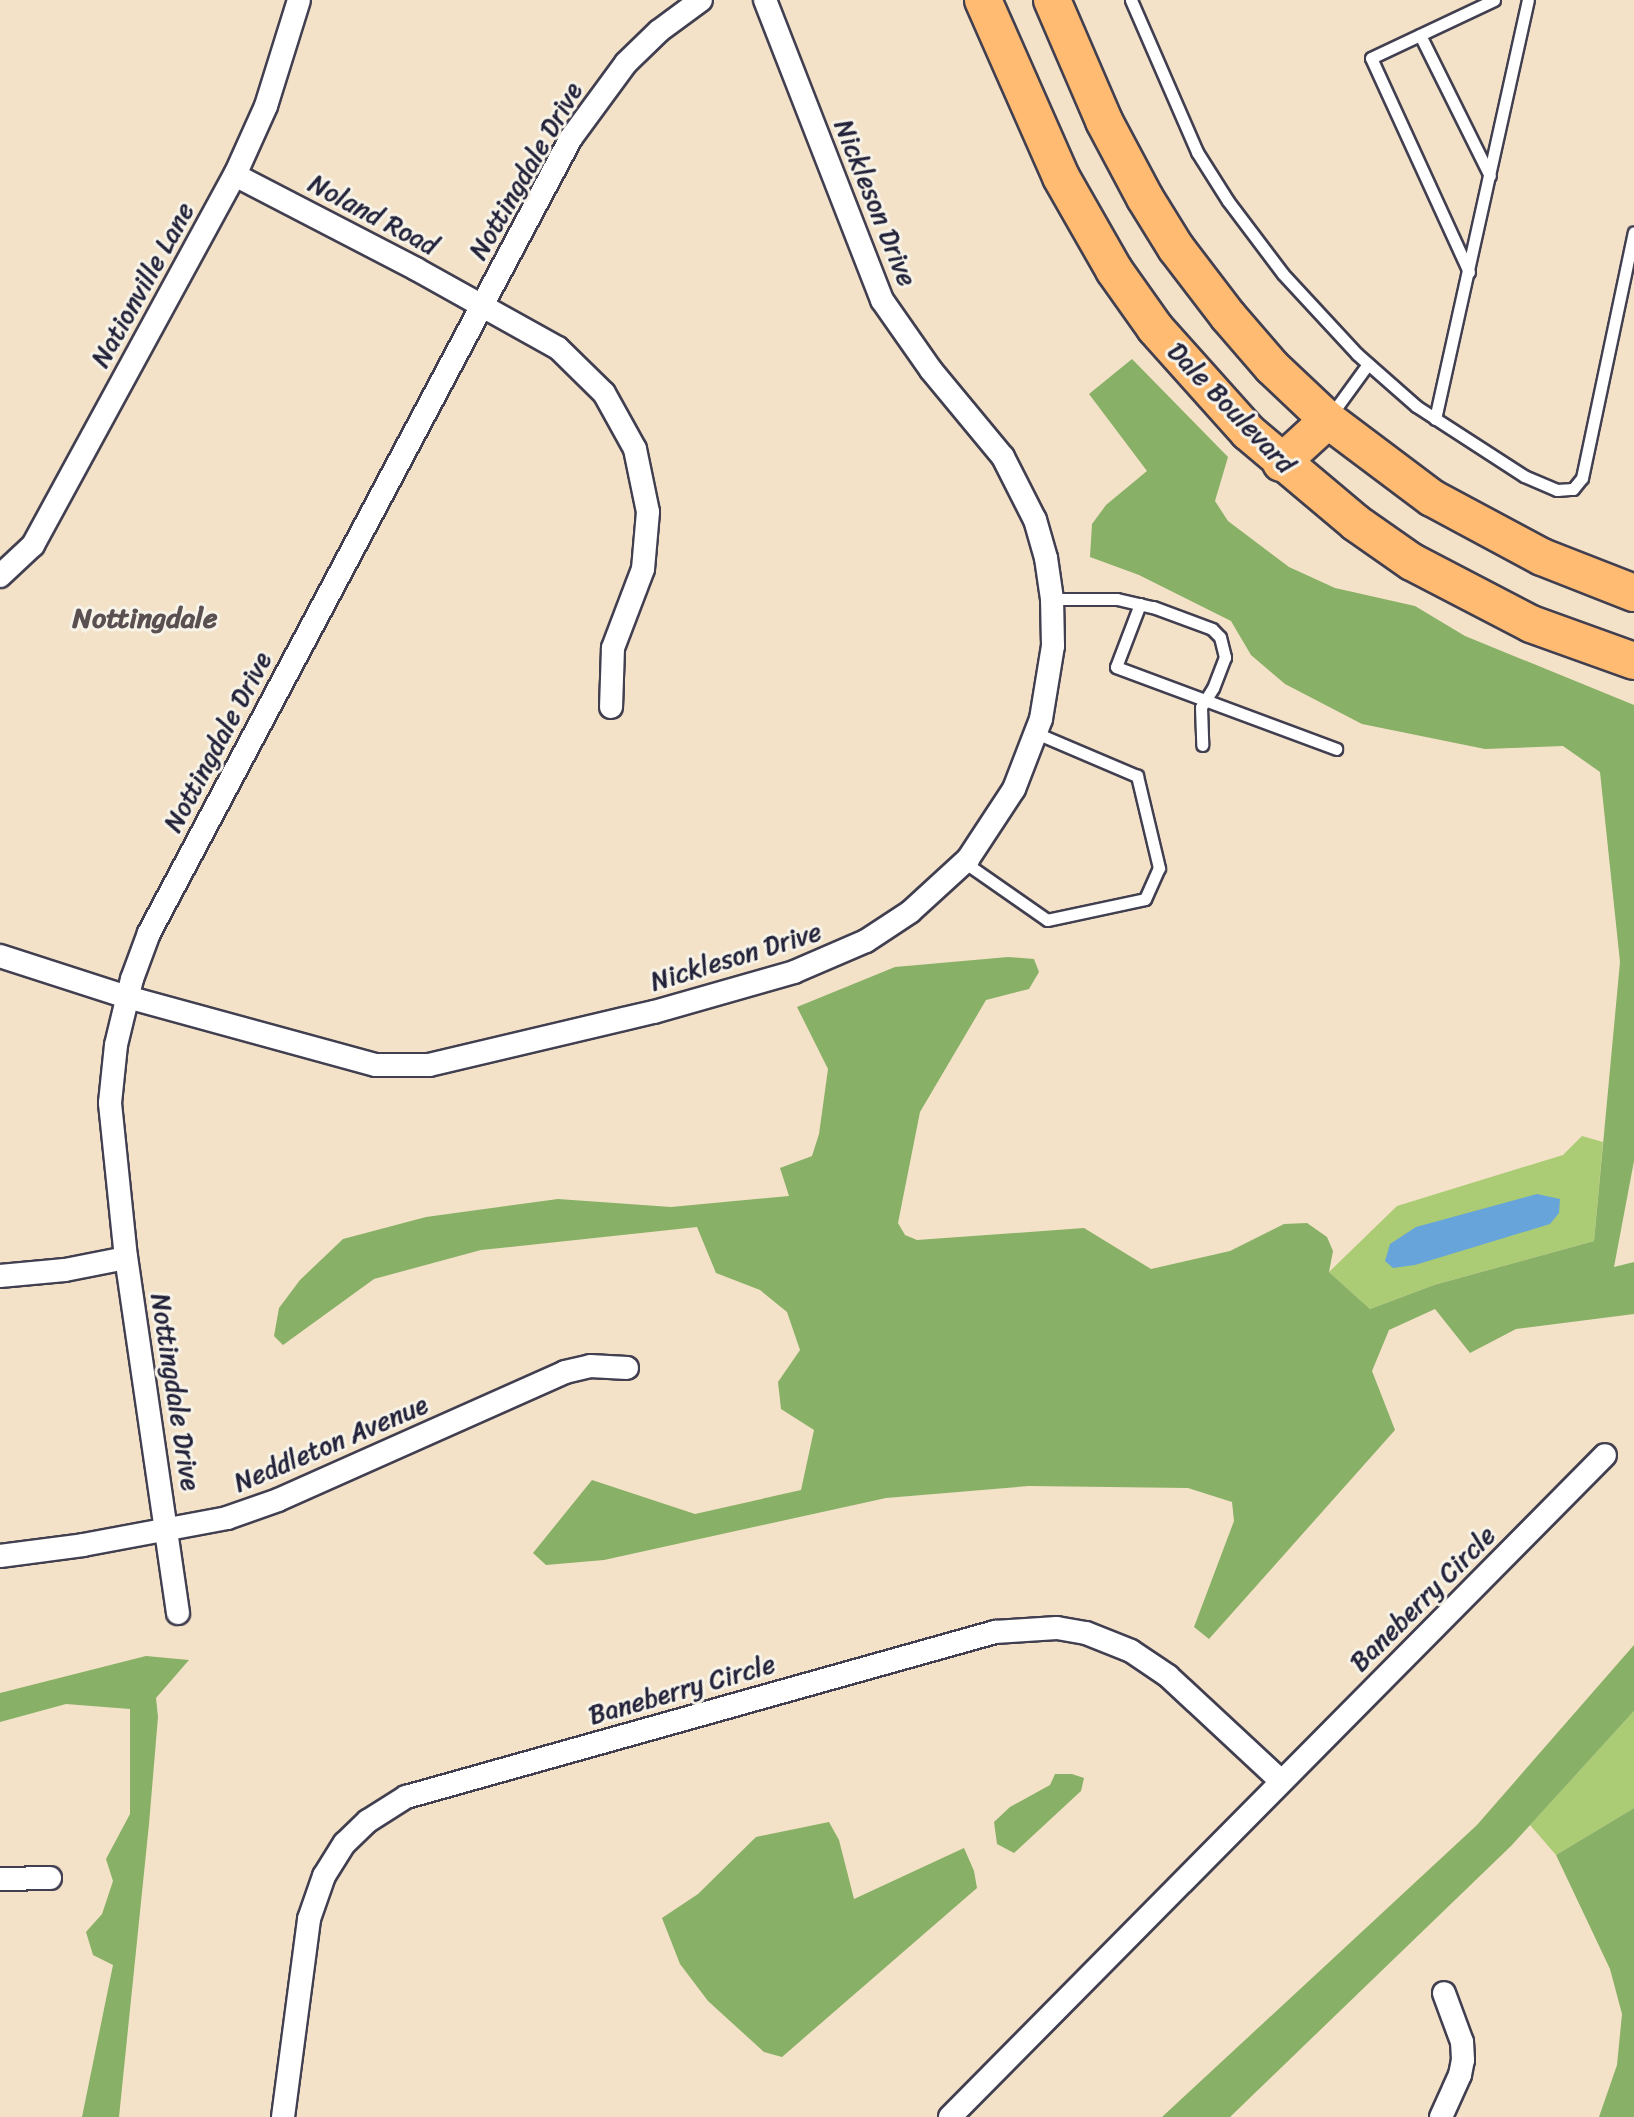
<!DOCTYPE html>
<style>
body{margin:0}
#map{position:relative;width:1634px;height:2117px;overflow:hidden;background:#f3e2c8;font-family:Sriracha,sans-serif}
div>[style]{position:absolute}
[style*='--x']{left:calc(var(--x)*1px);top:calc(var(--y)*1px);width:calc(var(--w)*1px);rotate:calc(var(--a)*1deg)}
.green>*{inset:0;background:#abcc74}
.forest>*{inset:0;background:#88b066}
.water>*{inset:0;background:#67a4d9}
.roads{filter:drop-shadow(2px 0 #413f50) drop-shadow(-2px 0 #413f50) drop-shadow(0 2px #413f50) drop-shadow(0 -2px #413f50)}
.service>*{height:11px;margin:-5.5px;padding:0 5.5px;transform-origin:5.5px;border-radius:5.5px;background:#fff}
.minor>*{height:22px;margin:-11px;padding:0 11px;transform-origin:11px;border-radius:11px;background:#fff}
.primary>*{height:36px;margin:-18px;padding:0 18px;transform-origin:18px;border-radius:18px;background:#ffbb71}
span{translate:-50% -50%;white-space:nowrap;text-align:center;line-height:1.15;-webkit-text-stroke:6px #f7f3e8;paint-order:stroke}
.street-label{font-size:26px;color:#22223b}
.neighbourhood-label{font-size:28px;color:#5a4f51;font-weight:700}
</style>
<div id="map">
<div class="green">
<i style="clip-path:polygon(1582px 1136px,1603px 1142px,1594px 1241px,1434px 1285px,1370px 1309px,1329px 1272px,1397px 1206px,1563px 1155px)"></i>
<i style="clip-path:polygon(1634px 1711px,1634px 1808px,1556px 1855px,1530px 1825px)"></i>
</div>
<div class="forest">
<i style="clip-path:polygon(1132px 359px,1228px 457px,1215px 501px,1228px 521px,1289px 567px,1335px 588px,1415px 606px,1465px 636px,1634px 705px,1634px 1161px,1614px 1267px,1634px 1262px,1634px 1314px,1516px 1329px,1470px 1353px,1435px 1309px,1389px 1330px,1372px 1371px,1395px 1430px,1209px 1639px,1194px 1627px,1234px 1521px,1232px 1502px,1188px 1488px,1029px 1486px,886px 1498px,604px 1560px,546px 1565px,533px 1553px,592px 1480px,695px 1514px,801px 1490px,814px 1430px,781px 1409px,778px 1382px,800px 1350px,787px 1312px,760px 1290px,716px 1273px,697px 1227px,481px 1250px,374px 1279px,283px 1345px,274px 1336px,279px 1308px,300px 1280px,343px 1239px,426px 1217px,558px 1199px,671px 1207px,789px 1196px,780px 1168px,812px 1156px,819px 1134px,828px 1069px,797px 1007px,895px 967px,1008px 957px,1034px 959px,1039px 972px,1029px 989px,986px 1000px,920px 1112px,898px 1223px,905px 1235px,917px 1240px,1084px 1228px,1151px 1269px,1230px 1251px,1284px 1224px,1307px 1223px,1327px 1237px,1333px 1251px,1329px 1272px,1370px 1309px,1434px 1285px,1594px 1241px,1620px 962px,1600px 772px,1563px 746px,1485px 749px,1362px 724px,1285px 684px,1251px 655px,1231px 621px,1139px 575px,1090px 557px,1092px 524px,1106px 505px,1147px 471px,1089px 394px)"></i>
<i style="clip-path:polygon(1634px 1645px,1634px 1711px,1511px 1846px,1230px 2117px,1162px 2117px,1477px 1825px)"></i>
<i style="clip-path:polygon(146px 1656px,189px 1660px,156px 1698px,158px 1717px,149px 1824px,119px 2117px,82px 2117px,113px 1965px,93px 1955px,86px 1932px,102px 1914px,113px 1881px,106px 1859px,130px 1814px,130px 1709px,66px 1704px,0 1722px,0 1693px)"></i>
<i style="clip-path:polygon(1055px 1774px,1072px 1774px,1084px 1778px,1081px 1791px,1014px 1853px,997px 1844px,994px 1822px,1010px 1807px,1050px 1785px)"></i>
<i style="clip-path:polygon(1634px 1808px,1634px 2117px,1599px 2117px,1617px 2065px,1622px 2014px,1610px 1969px,1556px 1855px)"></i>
<i style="clip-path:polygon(829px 1822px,839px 1840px,854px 1899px,964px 1848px,974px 1871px,977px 1888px,782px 2057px,764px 2052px,708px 2001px,680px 1964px,662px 1918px,698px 1894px,756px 1837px)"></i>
</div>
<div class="water">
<i style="clip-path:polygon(1537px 1194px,1560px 1199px,1559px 1213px,1550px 1224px,1415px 1265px,1393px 1268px,1385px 1261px,1390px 1244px,1416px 1227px)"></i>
</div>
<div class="roads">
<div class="service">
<i style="--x:1131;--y:0;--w:166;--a:66.5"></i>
<i style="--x:1197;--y:152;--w:58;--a:57.7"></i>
<i style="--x:1228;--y:201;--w:91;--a:53"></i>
<i style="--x:1283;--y:274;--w:109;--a:47.2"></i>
<i style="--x:1357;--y:354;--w:79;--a:41.4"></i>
<i style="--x:1416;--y:406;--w:129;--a:32.9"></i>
<i style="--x:1524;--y:476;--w:36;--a:23"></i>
<i style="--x:1557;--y:490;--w:16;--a:-4"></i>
<i style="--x:1573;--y:489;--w:14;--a:-51"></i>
<i style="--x:1582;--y:478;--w:251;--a:-78.1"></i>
<i style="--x:1420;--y:35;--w:157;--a:63.6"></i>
<i style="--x:1469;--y:272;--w:235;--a:-114.6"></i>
<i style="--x:1371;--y:58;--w:136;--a:-25.2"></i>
<i style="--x:1331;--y:415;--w:63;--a:-54"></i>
<i style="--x:1435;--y:419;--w:429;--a:-77.5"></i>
<i style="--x:1052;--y:599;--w:65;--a:0"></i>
<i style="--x:1117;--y:599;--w:37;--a:13"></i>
<i style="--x:1153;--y:607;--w:63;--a:20.4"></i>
<i style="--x:1212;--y:629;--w:11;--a:45"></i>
<i style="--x:1220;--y:637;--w:21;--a:76"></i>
<i style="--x:1225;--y:657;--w:33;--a:111"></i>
<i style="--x:1213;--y:688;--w:22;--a:122"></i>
<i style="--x:1201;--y:707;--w:38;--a:88"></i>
<i style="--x:1140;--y:604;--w:67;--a:110.9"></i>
<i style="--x:1116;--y:667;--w:235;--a:20.4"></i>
<i style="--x:964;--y:862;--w:101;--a:34.9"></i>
<i style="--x:1047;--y:920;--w:100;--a:-12.1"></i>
<i style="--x:1145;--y:899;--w:34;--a:-66"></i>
<i style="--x:1159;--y:868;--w:95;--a:-103.4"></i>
<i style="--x:1137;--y:776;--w:110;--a:-156.9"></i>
</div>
<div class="minor">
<i style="--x:235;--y:175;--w:204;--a:27.4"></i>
<i style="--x:416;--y:269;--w:162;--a:29.1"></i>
<i style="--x:558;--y:348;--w:64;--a:44.4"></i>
<i style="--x:604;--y:393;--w:64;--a:61"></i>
<i style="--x:635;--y:449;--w:64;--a:78.3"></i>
<i style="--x:648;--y:512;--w:57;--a:95"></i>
<i style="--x:643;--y:569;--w:85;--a:110.8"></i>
<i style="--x:613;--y:648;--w:59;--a:91.9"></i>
<i style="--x:0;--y:576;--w:45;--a:-43.2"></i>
<i style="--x:33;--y:545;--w:422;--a:-61.4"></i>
<i style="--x:235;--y:175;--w:76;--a:-65.8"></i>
<i style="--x:266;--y:106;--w:111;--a:-72.7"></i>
<i style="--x:0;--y:956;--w:133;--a:17.9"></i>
<i style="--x:127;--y:997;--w:258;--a:15.3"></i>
<i style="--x:376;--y:1065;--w:53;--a:0"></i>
<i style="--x:429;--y:1065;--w:231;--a:-13.3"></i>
<i style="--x:654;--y:1012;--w:146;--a:-15.9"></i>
<i style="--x:794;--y:972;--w:78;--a:-23.3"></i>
<i style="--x:866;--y:941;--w:53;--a:-33.4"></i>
<i style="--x:910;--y:912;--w:79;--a:-42.4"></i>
<i style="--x:968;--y:859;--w:84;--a:-56.7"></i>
<i style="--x:1014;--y:789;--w:75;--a:-68.9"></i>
<i style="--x:1041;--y:719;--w:74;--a:-80.7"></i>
<i style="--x:1053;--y:646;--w:47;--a:-91.2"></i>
<i style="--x:1052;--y:599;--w:41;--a:-98.3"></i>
<i style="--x:1046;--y:558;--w:40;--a:-106"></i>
<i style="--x:1035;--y:520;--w:71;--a:-116.9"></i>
<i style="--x:1003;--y:457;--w:113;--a:-129.6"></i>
<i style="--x:931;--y:370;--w:85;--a:-125"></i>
<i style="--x:882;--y:300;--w:322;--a:-111.3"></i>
<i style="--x:0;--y:1276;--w:65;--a:-5.3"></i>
<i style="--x:65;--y:1270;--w:62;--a:-11.1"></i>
<i style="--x:0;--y:1556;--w:84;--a:-7.5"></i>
<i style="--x:83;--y:1545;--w:147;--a:-10.6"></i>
<i style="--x:227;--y:1518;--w:54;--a:-19.4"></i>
<i style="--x:278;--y:1500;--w:314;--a:-24"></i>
<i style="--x:565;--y:1372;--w:26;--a:-13"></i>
<i style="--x:590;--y:1366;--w:37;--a:3"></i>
<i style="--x:178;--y:1613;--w:359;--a:-98.3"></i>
<i style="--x:126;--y:1258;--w:156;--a:-95.9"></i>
<i style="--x:110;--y:1103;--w:58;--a:-84.1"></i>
<i style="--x:116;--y:1045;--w:68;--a:-76.4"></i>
<i style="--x:132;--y:979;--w:49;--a:-69.7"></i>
<i style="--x:149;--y:933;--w:900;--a:-62.04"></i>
<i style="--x:571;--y:138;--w:93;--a:-53.7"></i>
<i style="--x:626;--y:63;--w:46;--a:-44.1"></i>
<i style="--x:659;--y:31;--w:52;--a:-36.4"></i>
<i style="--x:0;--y:1879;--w:50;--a:-1.1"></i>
<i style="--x:283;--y:2117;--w:200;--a:-82.5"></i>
<i style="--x:309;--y:1919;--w:46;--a:-70.8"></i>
<i style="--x:324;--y:1876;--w:39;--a:-58"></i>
<i style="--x:345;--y:1843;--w:32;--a:-44"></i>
<i style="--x:368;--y:1821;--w:45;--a:-32.3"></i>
<i style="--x:406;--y:1797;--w:612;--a:-15.65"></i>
<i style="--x:995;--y:1632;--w:62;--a:-3.7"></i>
<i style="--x:1057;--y:1628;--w:29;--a:10"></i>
<i style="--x:1086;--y:1633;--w:48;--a:21.8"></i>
<i style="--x:1131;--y:1651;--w:45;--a:34"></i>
<i style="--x:1168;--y:1676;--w:154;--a:42.9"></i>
<i style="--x:950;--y:2117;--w:931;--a:-45.3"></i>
<i style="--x:1441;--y:2117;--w:46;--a:-65.7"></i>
<i style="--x:1460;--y:2075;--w:15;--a:-79"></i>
<i style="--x:1463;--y:2060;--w:18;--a:-93"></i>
<i style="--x:1462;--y:2042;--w:52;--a:-110.2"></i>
</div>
<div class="primary">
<i style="--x:983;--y:0;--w:193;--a:66.2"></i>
<i style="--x:1061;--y:177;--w:107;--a:60.3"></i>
<i style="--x:1114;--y:270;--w:71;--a:54.7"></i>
<i style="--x:1155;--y:328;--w:140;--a:48.2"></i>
<i style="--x:1248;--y:432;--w:141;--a:40.1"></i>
<i style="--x:1356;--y:523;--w:68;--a:34.9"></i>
<i style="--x:1412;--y:562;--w:134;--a:27.5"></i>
<i style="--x:1531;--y:624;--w:109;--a:19.8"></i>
<i style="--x:1052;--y:0;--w:132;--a:66.7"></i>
<i style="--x:1104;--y:121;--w:87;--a:62"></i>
<i style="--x:1145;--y:198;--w:59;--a:58.2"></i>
<i style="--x:1176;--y:248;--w:86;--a:52.6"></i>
<i style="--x:1228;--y:316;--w:67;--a:49.2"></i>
<i style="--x:1272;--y:367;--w:77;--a:43.4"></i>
<i style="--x:1328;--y:420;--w:130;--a:36.9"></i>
<i style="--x:1432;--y:498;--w:125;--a:28.2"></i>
<i style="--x:1542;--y:557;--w:99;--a:21.4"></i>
<i style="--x:1281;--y:463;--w:64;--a:-42.5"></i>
</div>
</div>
<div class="street-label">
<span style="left:526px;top:171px;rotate:-60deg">Nottingdale Drive</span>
<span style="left:875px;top:203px;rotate:68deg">Nickleson Drive</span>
<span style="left:373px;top:215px;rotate:28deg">Noland Road</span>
<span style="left:143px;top:285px;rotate:-61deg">Nationville Lane</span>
<span style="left:1231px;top:408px;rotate:46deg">Dale Boulevard</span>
<span style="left:218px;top:742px;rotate:-62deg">Nottingdale Drive</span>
<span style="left:736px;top:957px;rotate:-17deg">Nickleson Drive</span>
<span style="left:175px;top:1392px;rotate:81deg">Nottingdale Drive</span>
<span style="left:331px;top:1444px;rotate:-23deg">Neddleton Avenue</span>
<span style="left:1423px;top:1599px;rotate:-45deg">Baneberry Circle</span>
<span style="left:682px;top:1690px;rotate:-16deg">Baneberry Circle</span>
</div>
<div class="neighbourhood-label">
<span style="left:145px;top:618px">Nottingdale</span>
</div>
</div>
